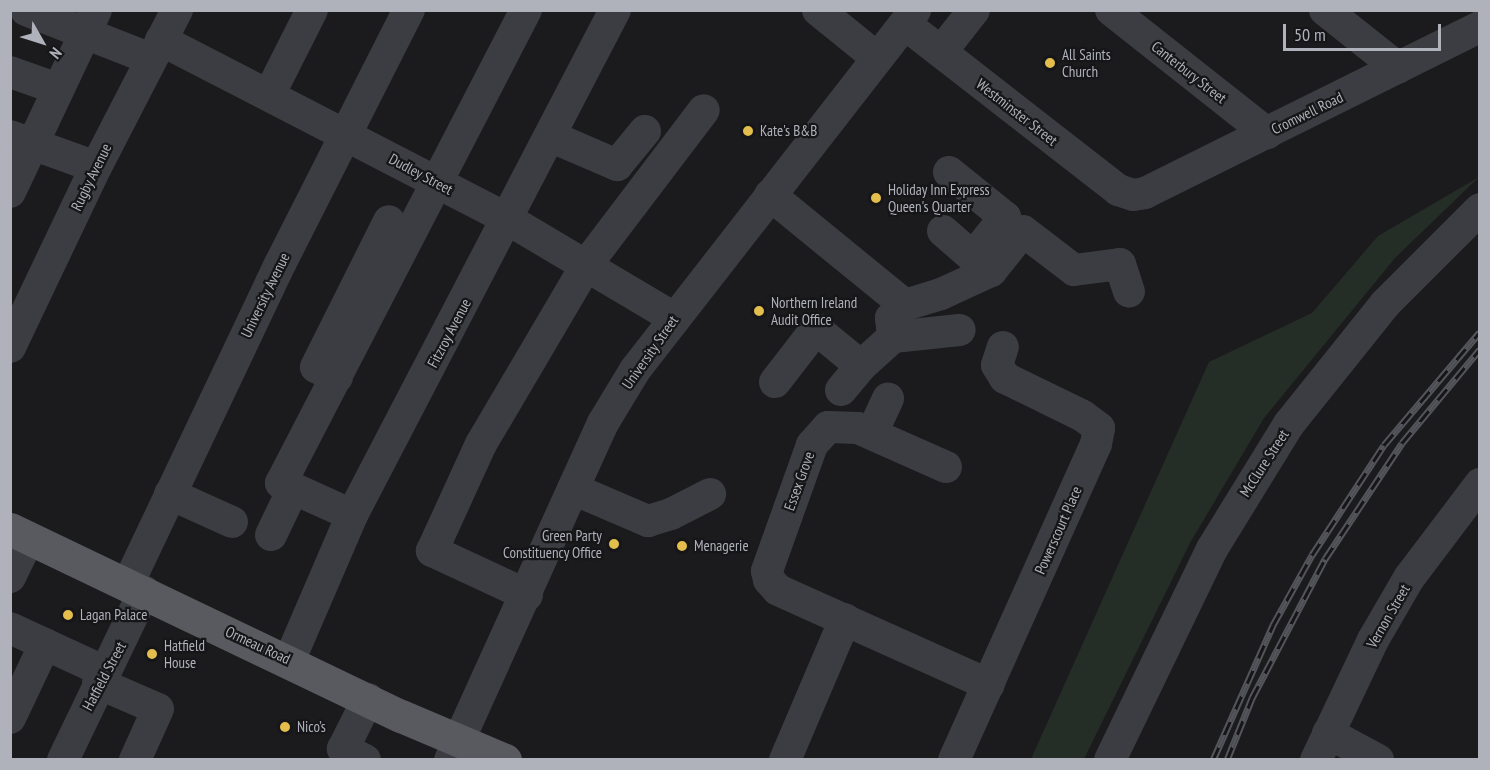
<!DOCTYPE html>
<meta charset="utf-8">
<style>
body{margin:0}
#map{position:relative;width:1490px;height:770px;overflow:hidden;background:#1b1b1d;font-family:"PT Sans Narrow",sans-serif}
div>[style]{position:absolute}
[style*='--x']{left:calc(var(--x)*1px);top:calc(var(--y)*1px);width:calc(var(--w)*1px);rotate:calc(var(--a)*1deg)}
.green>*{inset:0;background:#252d27}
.minor>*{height:32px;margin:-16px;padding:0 16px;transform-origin:16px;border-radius:16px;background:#3c3d42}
.major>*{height:33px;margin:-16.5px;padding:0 16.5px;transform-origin:16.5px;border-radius:16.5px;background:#595a60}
.rail>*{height:7px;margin-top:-3.5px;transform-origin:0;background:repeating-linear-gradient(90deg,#161618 0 14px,#53555b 0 28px);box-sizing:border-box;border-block:2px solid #53555b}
.dots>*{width:16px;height:16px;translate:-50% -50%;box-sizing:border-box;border:3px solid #161618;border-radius:50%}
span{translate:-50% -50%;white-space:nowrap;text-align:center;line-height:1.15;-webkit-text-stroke:4.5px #161618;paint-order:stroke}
.poi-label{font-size:15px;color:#afb1bb}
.left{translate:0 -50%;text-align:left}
.right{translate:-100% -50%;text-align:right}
.street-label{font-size:15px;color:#afb1bb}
.frame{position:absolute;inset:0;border:12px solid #afb1bb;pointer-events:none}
.north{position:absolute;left:12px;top:12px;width:60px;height:60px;-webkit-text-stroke:4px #161618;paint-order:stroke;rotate:129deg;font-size:16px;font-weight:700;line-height:24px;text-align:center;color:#afb1bb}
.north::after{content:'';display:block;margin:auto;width:21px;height:27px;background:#afb1bb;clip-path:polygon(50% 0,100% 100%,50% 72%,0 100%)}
.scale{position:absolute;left:1283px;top:24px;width:158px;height:27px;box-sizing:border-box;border:3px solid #afb1bb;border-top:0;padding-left:8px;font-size:18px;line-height:21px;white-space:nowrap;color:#afb1bb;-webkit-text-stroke:4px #161618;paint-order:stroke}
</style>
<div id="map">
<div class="green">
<i style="clip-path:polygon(1479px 177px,1395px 258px,1264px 418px,1190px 543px,1084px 759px,1031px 759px,1209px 362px,1312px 313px,1378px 236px)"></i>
</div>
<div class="minor">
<i style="--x:26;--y:10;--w:134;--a:21.4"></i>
<i style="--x:818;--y:10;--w:76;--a:39.1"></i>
<i style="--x:1111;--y:10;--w:199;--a:38.3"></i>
<i style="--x:1325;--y:10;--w:93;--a:38.5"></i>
<i style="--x:905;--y:24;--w:270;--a:37.9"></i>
<i style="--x:1118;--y:190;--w:16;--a:18"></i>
<i style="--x:1133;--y:195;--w:12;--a:-9"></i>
<i style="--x:1145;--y:193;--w:374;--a:-26.4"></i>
<i style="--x:161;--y:40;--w:392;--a:27.3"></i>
<i style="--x:509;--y:220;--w:192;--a:30.7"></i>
<i style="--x:941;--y:52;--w:53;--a:-51.8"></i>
<i style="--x:10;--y:72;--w:51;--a:19.5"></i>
<i style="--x:269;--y:95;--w:95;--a:-63.2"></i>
<i style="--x:10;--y:136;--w:91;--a:19.8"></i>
<i style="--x:552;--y:137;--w:71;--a:23.3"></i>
<i style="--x:617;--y:165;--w:44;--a:-50.5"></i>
<i style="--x:949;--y:172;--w:72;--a:38.8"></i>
<i style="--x:1005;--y:217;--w:51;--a:128.7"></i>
<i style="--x:973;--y:257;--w:23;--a:38"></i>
<i style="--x:10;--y:192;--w:201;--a:-64.7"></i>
<i style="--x:770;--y:195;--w:174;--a:39.2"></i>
<i style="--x:905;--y:305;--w:38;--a:-17"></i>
<i style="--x:941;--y:294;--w:55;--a:-24.7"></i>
<i style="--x:991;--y:271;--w:51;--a:-51.3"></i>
<i style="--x:1023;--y:231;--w:64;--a:37.4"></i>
<i style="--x:1074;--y:270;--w:46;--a:-7.4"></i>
<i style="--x:1120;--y:264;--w:29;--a:72"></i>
<i style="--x:943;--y:231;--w:40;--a:41"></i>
<i style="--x:893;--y:337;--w:67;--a:-6"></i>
<i style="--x:10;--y:347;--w:199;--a:-64.5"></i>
<i style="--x:96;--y:167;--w:177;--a:-62.7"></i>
<i style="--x:337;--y:377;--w:23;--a:-155"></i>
<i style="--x:316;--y:367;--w:163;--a:-63.4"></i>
<i style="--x:775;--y:382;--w:67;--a:-52.3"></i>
<i style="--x:816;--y:329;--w:58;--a:39.4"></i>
<i style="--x:861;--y:366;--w:43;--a:-42.2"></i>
<i style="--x:893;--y:337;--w:19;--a:-96"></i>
<i style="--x:891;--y:318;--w:19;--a:-43"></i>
<i style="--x:841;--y:390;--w:31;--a:-50"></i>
<i style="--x:872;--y:433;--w:38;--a:-65"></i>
<i style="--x:946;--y:467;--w:96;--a:-156.1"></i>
<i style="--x:858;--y:428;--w:30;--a:-178"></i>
<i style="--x:828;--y:427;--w:24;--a:132"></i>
<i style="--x:812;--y:445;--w:134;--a:109.7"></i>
<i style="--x:767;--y:571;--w:9;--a:77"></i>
<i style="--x:769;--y:580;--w:13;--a:48"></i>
<i style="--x:778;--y:590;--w:231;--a:24.2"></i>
<i style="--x:573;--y:489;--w:82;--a:23.1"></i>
<i style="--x:648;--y:521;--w:24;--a:-17"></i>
<i style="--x:671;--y:514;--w:44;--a:-27.1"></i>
<i style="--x:170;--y:494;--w:68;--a:24.3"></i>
<i style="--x:352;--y:515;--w:78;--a:-155.7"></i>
<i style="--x:281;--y:483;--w:533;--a:-62.62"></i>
<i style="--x:271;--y:535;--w:51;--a:-64.4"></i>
<i style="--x:10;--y:577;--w:43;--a:-64"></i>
<i style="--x:128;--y:584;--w:354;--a:-64.6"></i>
<i style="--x:280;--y:264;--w:285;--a:-63.1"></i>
<i style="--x:527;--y:595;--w:105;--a:-155.1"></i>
<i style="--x:432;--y:551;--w:118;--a:-65.4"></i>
<i style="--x:481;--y:444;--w:209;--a:-59.5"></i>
<i style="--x:587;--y:264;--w:193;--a:-52.8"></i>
<i style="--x:10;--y:628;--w:102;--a:24.8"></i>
<i style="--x:290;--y:659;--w:157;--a:-66.7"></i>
<i style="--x:352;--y:515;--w:569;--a:-62.49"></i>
<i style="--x:98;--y:683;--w:65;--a:23.4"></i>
<i style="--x:158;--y:709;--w:56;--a:114.3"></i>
<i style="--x:10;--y:718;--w:82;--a:-64.7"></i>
<i style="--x:1328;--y:733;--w:57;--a:28.4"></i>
<i style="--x:63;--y:760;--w:187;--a:-64.3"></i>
<i style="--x:365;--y:760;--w:25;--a:-153"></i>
<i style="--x:343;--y:749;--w:56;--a:-63.4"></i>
<i style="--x:450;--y:760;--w:370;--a:-65.6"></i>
<i style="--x:603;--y:423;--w:62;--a:-58.9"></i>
<i style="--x:635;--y:370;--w:456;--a:-52.1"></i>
<i style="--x:785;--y:760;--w:153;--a:-66.9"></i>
<i style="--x:954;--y:760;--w:346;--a:-65.8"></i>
<i style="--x:1096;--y:444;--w:16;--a:-79"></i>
<i style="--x:1099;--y:428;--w:20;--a:-143"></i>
<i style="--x:1083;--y:416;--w:87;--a:-154"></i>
<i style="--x:1005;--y:378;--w:15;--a:-122"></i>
<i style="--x:997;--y:365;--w:19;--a:-72"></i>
<i style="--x:1110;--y:760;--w:234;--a:-64.2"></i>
<i style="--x:1212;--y:549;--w:147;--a:-58.4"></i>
<i style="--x:1289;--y:424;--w:154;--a:-51.3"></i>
<i style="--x:1385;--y:304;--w:134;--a:-45"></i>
<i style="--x:1316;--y:760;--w:133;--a:-64.6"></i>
<i style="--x:1373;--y:640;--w:72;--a:-59.9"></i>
<i style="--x:1409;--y:578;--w:118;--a:-52.9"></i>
</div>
<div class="major">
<i style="--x:10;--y:529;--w:433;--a:25.6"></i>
<i style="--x:401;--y:716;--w:113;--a:22.9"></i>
</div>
<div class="rail">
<i style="--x:1213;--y:760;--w:148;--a:-66"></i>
<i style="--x:1273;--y:625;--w:80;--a:-60.9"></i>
<i style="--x:1312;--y:555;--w:131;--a:-56.8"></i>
<i style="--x:1384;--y:445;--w:148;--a:-49.7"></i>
<i style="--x:1227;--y:760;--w:67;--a:-68"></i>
<i style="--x:1252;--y:698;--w:157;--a:-62.3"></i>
<i style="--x:1325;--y:559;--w:139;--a:-56.4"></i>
<i style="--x:1402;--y:443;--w:122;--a:-50.3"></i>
</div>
<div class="dots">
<i style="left:1050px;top:63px;background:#e3be4d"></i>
<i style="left:748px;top:131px;background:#e3be4d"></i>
<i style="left:876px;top:198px;background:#e3be4d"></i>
<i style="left:759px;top:311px;background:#e3be4d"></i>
<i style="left:614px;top:544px;background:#e3be4d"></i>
<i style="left:682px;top:546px;background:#e3be4d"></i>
<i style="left:68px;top:615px;background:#e3be4d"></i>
<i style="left:152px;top:654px;background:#e3be4d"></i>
<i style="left:285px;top:727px;background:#e3be4d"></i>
</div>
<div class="poi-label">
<span class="left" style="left:1062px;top:63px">All Saints<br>Church</span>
<span class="left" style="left:760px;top:131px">Kate's B&amp;B</span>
<span class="left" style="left:888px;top:198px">Holiday Inn Express<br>Queen's Quarter</span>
<span class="left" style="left:771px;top:311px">Northern Ireland<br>Audit Office</span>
<span class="right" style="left:602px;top:544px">Green Party<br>Constituency Office</span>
<span class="left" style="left:694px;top:546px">Menagerie</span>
<span class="left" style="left:80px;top:615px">Lagan Palace</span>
<span class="left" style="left:164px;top:654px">Hatfield<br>House</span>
<span class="left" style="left:297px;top:727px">Nico’s</span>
</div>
<div class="street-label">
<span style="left:1189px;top:72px;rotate:38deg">Canterbury Street</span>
<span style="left:1017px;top:112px;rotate:38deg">Westminster Street</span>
<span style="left:1307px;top:113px;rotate:-26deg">Cromwell Road</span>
<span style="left:421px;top:174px;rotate:28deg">Dudley Street</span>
<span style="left:91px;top:177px;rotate:-64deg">Rugby Avenue</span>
<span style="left:265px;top:295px;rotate:-64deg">University Avenue</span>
<span style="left:449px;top:333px;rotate:-62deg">Fitzroy Avenue</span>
<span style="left:650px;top:352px;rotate:-55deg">University Street</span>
<span style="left:1264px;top:463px;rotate:-57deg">McClure Street</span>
<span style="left:799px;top:481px;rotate:-70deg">Essex Grove</span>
<span style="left:1058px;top:530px;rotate:-66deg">Powerscourt Place</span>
<span style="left:1388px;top:616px;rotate:-60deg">Vernon Street</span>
<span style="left:258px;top:645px;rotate:25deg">Ormeau Road</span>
<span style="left:104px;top:676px;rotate:-62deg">Hatfield Street</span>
</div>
<div class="frame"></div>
<div class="north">N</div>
<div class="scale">50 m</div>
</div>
